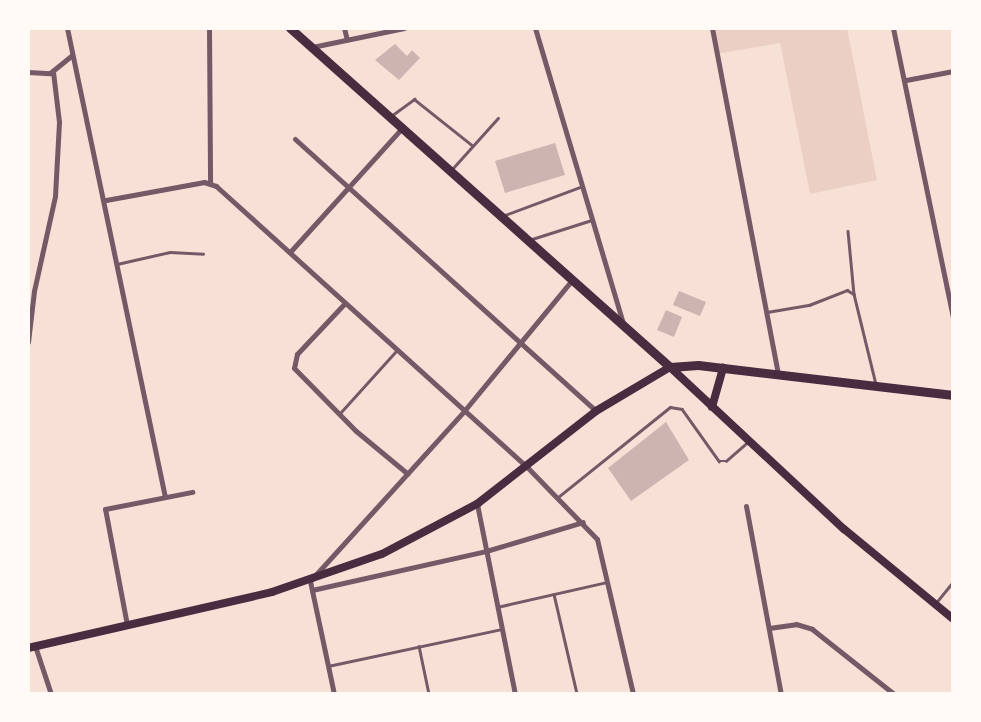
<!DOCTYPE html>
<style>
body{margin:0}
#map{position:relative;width:981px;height:722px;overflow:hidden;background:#f7e1d7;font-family:"Exo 2",sans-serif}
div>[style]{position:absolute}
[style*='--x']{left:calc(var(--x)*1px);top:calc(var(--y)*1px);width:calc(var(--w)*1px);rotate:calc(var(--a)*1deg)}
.green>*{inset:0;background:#ebcfc5}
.building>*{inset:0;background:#ccb4b1}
.service>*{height:2.5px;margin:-1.25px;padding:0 1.25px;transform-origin:1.25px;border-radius:1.25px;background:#755966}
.minor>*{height:5px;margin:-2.5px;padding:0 2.5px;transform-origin:2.5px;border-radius:2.5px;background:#755966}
.secondary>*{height:8px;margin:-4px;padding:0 4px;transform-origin:4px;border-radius:4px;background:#4a2c40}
.primary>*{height:9px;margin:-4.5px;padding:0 4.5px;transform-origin:4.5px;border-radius:4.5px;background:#4a2c40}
span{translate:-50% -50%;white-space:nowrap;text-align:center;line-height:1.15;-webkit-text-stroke:6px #fffaf5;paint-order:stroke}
.frame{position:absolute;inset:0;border:30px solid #fffaf5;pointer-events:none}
</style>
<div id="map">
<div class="green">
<i style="clip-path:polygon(712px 28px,847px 28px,877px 180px,810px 194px,780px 43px,717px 54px)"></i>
</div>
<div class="building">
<i style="clip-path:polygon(395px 44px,407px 56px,412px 50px,420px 58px,399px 80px,375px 60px)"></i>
<i style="clip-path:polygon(555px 143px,565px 175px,505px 193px,495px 161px)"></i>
<i style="clip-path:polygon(679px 291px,706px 302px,700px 316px,673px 305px)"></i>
<i style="clip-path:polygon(666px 310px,682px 317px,674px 337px,657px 330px)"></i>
<i style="clip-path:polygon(666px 422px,689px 460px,631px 501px,608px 468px)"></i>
</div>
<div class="service">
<i style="--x:391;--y:116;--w:29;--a:-36"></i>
<i style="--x:414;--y:99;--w:75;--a:38.5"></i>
<i style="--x:453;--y:168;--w:67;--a:-48"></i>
<i style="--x:505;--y:215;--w:80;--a:-20.5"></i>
<i style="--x:848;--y:231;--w:63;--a:84.6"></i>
<i style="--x:532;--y:239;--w:63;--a:-17.6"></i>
<i style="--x:117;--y:264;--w:54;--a:-12.8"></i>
<i style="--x:170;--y:252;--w:33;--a:3"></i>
<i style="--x:767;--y:312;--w:43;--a:-9.5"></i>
<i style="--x:809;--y:305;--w:41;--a:-21.5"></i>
<i style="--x:847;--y:290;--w:8;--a:30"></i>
<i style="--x:854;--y:294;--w:93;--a:76.3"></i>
<i style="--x:341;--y:412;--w:84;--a:-47.9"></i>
<i style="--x:557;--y:498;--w:145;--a:-38.8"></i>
<i style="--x:670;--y:407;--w:12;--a:9"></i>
<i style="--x:682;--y:409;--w:64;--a:54.6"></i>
<i style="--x:719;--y:461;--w:7;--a:0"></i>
<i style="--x:726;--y:461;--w:28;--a:-41"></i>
<i style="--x:554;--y:594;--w:103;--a:77"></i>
<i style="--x:935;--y:604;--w:28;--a:-51"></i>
<i style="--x:497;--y:607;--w:113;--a:-12.8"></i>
<i style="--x:419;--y:646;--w:49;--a:78.2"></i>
<i style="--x:328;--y:666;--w:178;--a:-12"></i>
</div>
<div class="minor">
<i style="--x:67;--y:28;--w:478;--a:78.2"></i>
<i style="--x:209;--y:28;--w:155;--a:89.6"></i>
<i style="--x:344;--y:28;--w:12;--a:76"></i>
<i style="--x:535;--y:28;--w:309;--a:73.4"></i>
<i style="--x:712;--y:28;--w:352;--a:79.2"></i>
<i style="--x:893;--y:28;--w:296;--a:78.3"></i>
<i style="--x:312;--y:47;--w:94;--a:-11.7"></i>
<i style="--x:28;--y:72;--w:22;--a:3"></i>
<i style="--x:50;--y:73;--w:27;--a:-39"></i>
<i style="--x:906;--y:80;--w:48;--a:-10.8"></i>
<i style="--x:295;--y:139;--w:406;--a:42.1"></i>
<i style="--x:106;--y:200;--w:100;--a:-10.4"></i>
<i style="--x:204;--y:182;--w:13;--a:18"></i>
<i style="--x:216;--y:186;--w:419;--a:42.1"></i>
<i style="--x:527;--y:467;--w:100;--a:45.8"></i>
<i style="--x:597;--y:539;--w:159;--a:76.9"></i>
<i style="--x:290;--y:252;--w:169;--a:-47.9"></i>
<i style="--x:345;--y:303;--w:70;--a:133.3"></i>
<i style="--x:297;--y:354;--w:14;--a:102"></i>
<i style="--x:294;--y:368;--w:88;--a:45.5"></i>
<i style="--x:356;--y:431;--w:67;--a:39.6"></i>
<i style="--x:28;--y:342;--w:51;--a:-83.3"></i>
<i style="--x:34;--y:291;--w:97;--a:-77.5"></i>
<i style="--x:55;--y:196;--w:74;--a:-86.9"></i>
<i style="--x:59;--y:122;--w:50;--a:-96.8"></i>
<i style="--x:477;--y:504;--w:194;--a:78.7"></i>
<i style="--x:746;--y:506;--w:191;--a:79.5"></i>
<i style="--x:312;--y:590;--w:178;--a:-12.6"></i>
<i style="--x:486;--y:551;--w:101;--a:-16.6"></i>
<i style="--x:127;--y:625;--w:118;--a:-100.7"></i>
<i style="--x:105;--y:509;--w:89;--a:-11.1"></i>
<i style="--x:769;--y:628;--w:27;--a:-8"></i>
<i style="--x:796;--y:624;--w:17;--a:17"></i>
<i style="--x:812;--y:629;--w:105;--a:38.4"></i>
<i style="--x:35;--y:646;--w:51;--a:71.6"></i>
<i style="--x:334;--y:694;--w:116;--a:-102"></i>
<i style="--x:310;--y:581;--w:229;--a:-47.8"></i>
<i style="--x:464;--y:411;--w:171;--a:-50.5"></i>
</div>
<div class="secondary">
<i style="--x:712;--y:407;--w:41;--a:-74.2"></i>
<i style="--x:28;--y:648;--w:250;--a:-12.9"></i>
<i style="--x:272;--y:592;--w:116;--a:-19.1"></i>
<i style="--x:382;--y:554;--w:107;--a:-27.8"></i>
<i style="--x:477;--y:504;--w:151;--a:-38"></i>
<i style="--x:596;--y:411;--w:86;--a:-30.7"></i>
<i style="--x:670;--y:367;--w:238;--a:43"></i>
<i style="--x:844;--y:529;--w:141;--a:39.5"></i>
</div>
<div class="primary">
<i style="--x:290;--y:28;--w:509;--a:41.74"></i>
<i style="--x:670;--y:367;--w:28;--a:-4"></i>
<i style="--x:698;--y:365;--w:257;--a:6.7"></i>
</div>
<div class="frame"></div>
</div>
